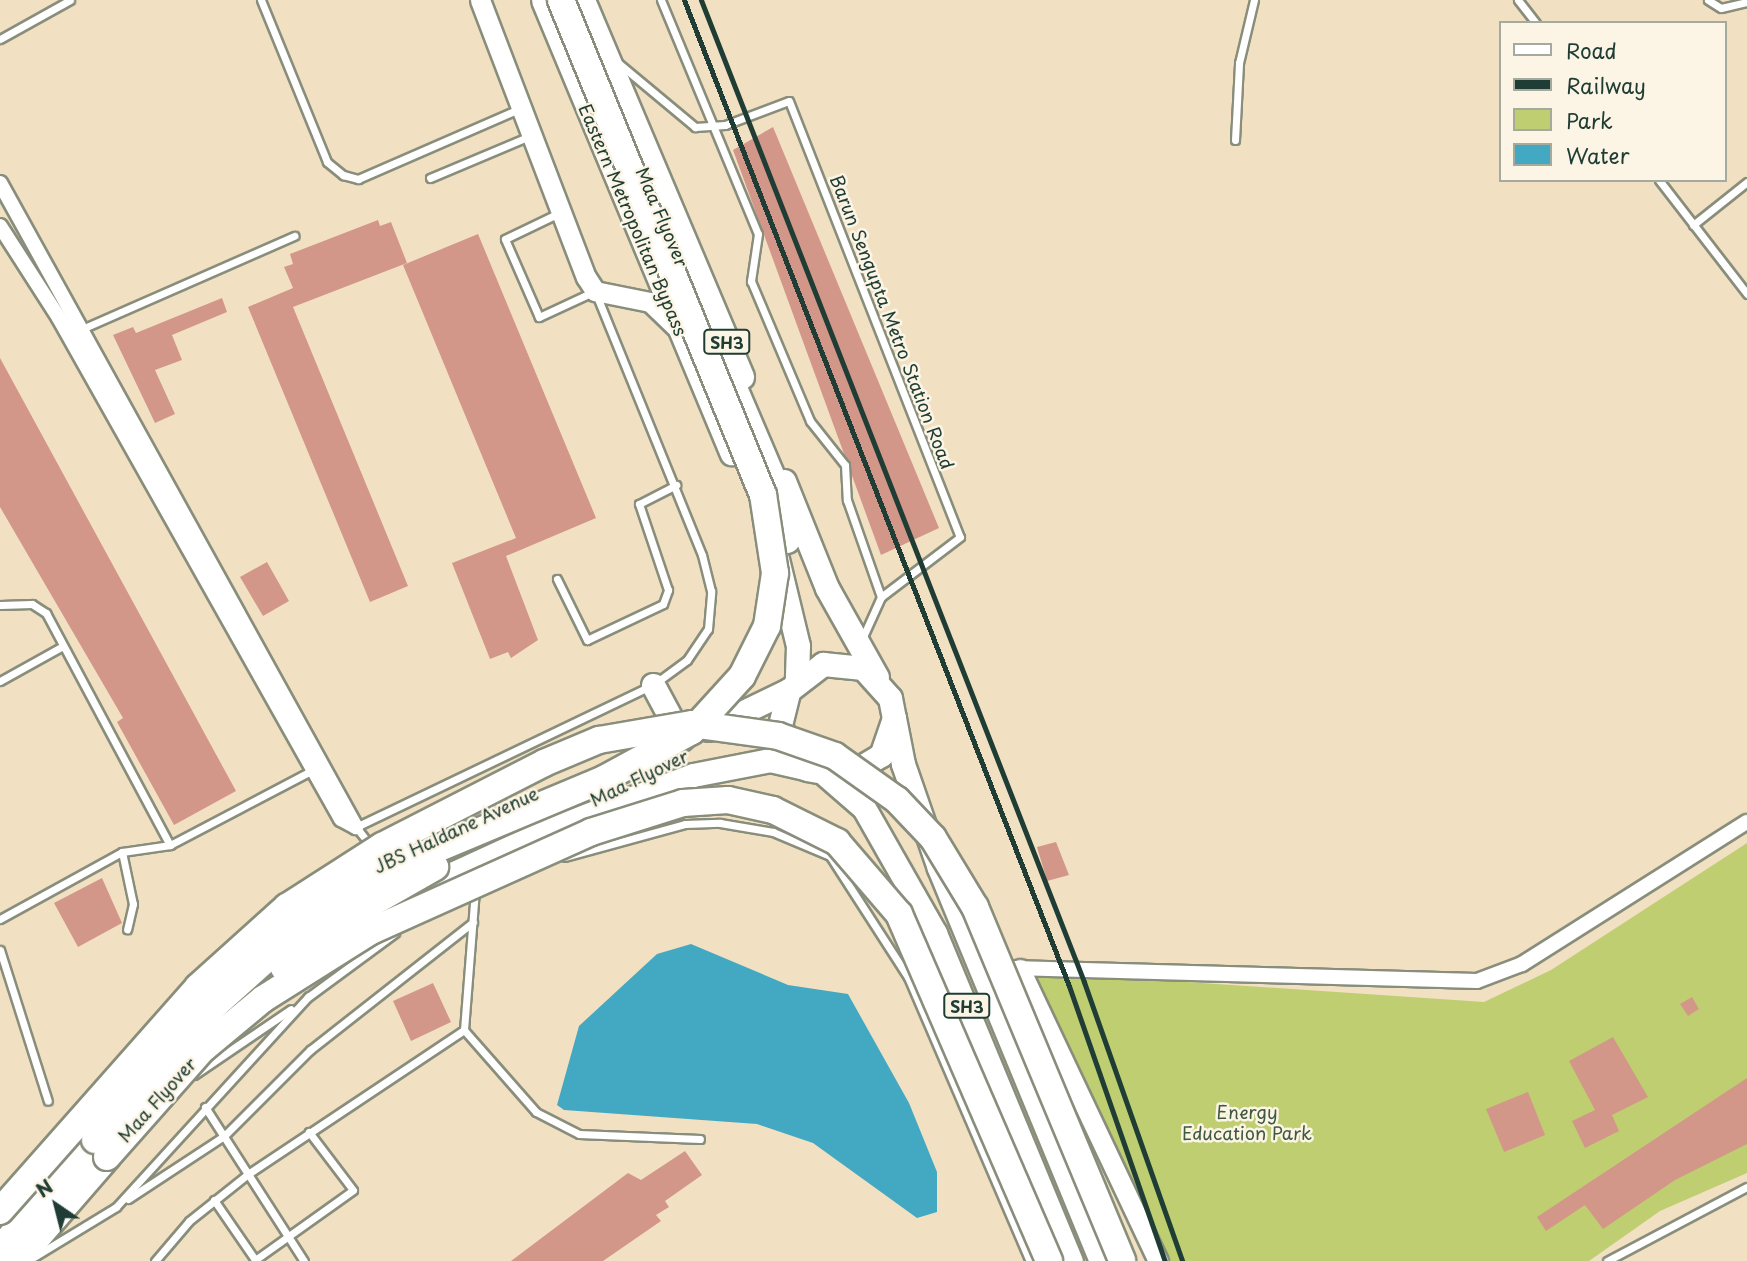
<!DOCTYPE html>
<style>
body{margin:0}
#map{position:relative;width:1747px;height:1261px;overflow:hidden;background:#f2e0c2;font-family:"Playpen Sans",sans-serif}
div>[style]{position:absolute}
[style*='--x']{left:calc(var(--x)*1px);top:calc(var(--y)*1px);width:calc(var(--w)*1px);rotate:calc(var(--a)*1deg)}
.green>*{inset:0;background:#bece71}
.water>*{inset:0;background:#43a9c3}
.building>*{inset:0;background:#d39789}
.roads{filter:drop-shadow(2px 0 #888e7b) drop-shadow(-2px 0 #888e7b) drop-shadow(0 2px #888e7b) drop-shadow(0 -2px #888e7b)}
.service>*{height:7px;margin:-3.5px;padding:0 3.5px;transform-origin:3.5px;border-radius:3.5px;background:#fff}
.minor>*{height:14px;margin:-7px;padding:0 7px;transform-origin:7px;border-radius:7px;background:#fff}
.tertiary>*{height:19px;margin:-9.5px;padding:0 9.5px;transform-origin:9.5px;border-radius:9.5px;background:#fff}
.primary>*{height:23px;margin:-11.5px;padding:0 11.5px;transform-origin:11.5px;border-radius:11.5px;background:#fff}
.motorway>*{height:26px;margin:-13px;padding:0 13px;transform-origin:13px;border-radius:13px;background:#fff}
.rail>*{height:5px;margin:-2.5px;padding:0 2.5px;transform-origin:2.5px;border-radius:2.5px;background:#1f3d34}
.bridges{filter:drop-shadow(2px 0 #888e7b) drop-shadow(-2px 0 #888e7b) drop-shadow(0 2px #888e7b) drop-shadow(0 -2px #888e7b)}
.motorway-bridge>*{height:26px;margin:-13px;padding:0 13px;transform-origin:13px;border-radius:13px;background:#fff}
span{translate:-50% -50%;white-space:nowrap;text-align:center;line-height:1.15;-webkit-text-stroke:5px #fcf5e5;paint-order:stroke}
.shield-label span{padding:2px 5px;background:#fcf5e5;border:2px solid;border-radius:5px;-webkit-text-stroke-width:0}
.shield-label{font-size:16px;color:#1f3d34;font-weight:700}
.street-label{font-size:18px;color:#1f3d34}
.park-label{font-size:18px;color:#3f5a40}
.legend{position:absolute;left:1499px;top:21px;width:228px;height:161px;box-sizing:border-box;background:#fcf5e5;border:2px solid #a4ab9e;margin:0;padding:9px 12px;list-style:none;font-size:21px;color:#1f3d34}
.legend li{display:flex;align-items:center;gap:14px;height:35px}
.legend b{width:35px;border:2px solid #a4ab9e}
.north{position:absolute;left:21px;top:1170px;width:70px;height:70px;-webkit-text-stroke:5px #fcf5e5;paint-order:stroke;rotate:325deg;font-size:19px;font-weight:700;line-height:28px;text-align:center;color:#1f3d34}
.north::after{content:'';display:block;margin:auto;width:24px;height:32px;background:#1f3d34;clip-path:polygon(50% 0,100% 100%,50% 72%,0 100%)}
</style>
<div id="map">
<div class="green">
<i style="clip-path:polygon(1747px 843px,1747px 1173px,1660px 1211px,1589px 1261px,1152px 1261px,1034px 983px,1038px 972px,1484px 1002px,1551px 970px)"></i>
</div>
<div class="water">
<i style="clip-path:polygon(691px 944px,788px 985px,848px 994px,909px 1103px,937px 1172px,937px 1212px,917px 1218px,813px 1143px,757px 1124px,564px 1110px,557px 1105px,579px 1026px,657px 954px)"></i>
</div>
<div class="building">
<i style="clip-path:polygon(773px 127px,939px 528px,881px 555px,733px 150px)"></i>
<i style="clip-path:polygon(378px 220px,380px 226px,391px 222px,407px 263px,293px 307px,408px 586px,370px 602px,248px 307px,293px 288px,284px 267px,293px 264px,290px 254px)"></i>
<i style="clip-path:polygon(478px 234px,596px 518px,506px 556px,538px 640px,511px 658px,508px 652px,490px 659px,452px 563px,516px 538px,403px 265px)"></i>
<i style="clip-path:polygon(222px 298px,227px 312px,172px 335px,182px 360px,155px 370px,175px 414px,155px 423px,113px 335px,133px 327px,136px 333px)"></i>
<i style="clip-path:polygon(0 358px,236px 791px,174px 825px,117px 722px,123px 718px,0 507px)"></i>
<i style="clip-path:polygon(267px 562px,289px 601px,263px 616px,240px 577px)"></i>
<i style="clip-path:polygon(1056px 842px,1069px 875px,1047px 881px,1037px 847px)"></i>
<i style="clip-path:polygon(102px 878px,122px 923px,78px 947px,54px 903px)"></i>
<i style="clip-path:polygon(433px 983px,451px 1022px,411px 1041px,393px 1001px)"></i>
<i style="clip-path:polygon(1692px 997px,1699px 1009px,1688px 1016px,1680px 1004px)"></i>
<i style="clip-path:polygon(1613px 1037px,1648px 1097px,1612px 1115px,1619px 1131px,1585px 1148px,1572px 1121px,1595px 1110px,1569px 1061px)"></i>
<i style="clip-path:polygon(1747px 1078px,1747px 1144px,1675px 1180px,1603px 1229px,1585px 1205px,1546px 1231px,1537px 1217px)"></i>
<i style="clip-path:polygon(1528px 1092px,1545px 1135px,1504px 1152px,1486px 1109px)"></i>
<i style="clip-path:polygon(685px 1151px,702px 1175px,665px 1201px,669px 1207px,656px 1215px,661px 1221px,603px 1261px,511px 1261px,628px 1173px,641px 1180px)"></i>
</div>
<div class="roads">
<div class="service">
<i style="--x:261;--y:0;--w:175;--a:67.8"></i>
<i style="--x:327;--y:162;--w:21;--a:39"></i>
<i style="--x:343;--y:175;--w:16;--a:15"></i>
<i style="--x:358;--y:179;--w:176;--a:-23.5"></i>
<i style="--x:661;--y:0;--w:253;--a:67.5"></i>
<i style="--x:758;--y:234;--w:48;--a:98.5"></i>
<i style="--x:751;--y:281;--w:152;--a:67.1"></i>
<i style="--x:810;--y:421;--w:56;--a:51.5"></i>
<i style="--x:845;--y:465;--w:35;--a:87"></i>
<i style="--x:847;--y:500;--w:103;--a:70.7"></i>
<i style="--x:1518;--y:0;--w:29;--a:52"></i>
<i style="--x:1708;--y:0;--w:15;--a:32"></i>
<i style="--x:1721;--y:8;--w:27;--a:-13"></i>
<i style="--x:0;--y:39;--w:80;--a:-29.1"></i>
<i style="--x:617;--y:62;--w:102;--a:39.8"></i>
<i style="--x:695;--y:127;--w:30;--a:-4"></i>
<i style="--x:725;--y:125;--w:68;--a:-20.6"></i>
<i style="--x:789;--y:101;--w:468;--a:68.6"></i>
<i style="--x:960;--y:537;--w:99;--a:142.8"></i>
<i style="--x:881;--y:597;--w:46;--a:114.3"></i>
<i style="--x:1235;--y:140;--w:77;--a:-87"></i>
<i style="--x:1239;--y:63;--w:65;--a:-76.6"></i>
<i style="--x:430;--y:178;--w:108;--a:-22.8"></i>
<i style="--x:1659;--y:180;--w:144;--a:52.3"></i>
<i style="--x:1693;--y:225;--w:69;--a:-38.5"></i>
<i style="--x:82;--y:329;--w:232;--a:-23.7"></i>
<i style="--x:557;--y:579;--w:68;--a:63.8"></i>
<i style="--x:587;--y:640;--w:84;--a:-25.3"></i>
<i style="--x:663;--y:604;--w:15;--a:-70"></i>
<i style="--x:668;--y:590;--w:91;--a:-108.6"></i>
<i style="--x:639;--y:504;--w:42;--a:-27.2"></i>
<i style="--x:0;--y:605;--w:32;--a:-2"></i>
<i style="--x:32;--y:604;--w:17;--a:33"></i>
<i style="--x:46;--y:613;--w:263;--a:61.9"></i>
<i style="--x:0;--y:681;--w:72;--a:-29.1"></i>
<i style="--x:356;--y:827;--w:329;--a:-25.6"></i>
<i style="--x:653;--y:685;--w:42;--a:-36.3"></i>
<i style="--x:687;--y:660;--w:37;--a:-56"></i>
<i style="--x:708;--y:629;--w:38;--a:-85"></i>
<i style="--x:711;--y:591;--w:37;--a:-104"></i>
<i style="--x:702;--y:555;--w:285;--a:-112.1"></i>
<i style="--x:595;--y:291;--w:62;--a:155.1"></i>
<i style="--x:539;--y:317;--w:85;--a:-113.6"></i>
<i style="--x:505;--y:239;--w:60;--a:-25.7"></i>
<i style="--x:356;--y:827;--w:24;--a:52"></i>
<i style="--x:122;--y:852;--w:53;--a:78.1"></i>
<i style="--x:133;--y:904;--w:26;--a:103"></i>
<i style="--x:565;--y:857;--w:124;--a:-15.4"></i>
<i style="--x:685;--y:824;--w:35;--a:-2"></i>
<i style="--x:720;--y:823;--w:54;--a:9.6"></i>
<i style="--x:773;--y:832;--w:62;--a:22.8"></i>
<i style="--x:830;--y:856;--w:144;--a:57.2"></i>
<i style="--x:908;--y:977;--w:309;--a:66.8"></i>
<i style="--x:475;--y:890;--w:140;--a:94.5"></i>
<i style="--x:464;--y:1030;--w:109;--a:48.7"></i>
<i style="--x:536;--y:1112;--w:48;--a:27.1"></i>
<i style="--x:579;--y:1134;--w:121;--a:2.4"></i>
<i style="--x:0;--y:919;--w:139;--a:-28.8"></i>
<i style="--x:122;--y:852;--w:49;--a:-8.3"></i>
<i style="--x:170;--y:845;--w:161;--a:-27.7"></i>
<i style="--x:0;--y:950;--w:158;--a:72.4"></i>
<i style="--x:194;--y:1075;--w:117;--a:-34.2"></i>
<i style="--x:205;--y:1107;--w:183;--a:57.3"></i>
<i style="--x:128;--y:1199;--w:115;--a:-33.3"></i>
<i style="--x:224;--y:1136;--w:122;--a:-45"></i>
<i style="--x:310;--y:1050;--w:207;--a:-38.1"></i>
<i style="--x:214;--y:1200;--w:74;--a:55.5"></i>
<i style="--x:34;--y:1257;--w:96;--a:-31.4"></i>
<i style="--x:116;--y:1207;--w:285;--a:-47.6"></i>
<i style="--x:308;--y:997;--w:108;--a:-36.3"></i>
<i style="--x:255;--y:1260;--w:120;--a:-35.5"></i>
<i style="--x:353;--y:1190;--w:73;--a:-127.2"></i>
<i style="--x:155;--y:1261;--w:52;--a:-49.6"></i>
<i style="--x:189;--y:1221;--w:75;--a:-38.5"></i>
<i style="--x:248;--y:1174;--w:260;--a:-33.7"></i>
<i style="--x:1607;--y:1261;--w:158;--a:-27.9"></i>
</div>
<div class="minor">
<i style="--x:0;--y:183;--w:736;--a:61.07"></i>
<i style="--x:0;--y:226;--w:109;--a:57.3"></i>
<i style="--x:59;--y:318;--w:575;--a:60.63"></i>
<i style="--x:341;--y:819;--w:17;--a:28"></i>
<i style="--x:1013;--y:968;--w:464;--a:1.6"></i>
<i style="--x:1477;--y:981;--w:48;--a:-20.7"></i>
<i style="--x:1522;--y:964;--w:266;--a:-32.3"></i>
</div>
<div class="tertiary">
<i style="--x:480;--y:0;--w:297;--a:69.1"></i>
<i style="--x:586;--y:277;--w:17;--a:57"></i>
<i style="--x:595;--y:291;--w:56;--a:11.3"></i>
<i style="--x:650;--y:302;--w:40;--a:44"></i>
<i style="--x:1020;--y:969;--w:323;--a:64.7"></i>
</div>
<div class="primary">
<i style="--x:543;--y:0;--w:491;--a:67.4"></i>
<i style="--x:583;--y:0;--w:409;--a:67.1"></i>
<i style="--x:784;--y:481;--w:115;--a:68.1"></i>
<i style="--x:827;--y:588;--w:102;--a:60.7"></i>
<i style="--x:777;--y:559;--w:89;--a:76.4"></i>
<i style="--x:798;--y:646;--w:33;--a:92"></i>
<i style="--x:653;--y:685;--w:61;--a:61.8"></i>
<i style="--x:894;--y:718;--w:39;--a:109"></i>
<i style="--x:881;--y:755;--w:41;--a:149"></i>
<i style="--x:846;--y:776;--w:39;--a:-170"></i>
<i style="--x:808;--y:769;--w:18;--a:-139"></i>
<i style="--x:794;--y:757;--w:35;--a:-114"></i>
<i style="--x:780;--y:725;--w:36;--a:-76"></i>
<i style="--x:789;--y:690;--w:43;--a:-37.4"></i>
<i style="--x:823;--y:664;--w:40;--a:5.7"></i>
<i style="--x:863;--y:668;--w:40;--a:48"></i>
<i style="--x:890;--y:698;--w:20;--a:79"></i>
<i style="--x:894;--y:718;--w:47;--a:78.9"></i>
<i style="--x:903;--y:764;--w:110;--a:70.9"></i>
<i style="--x:939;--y:868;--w:425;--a:67.6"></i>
<i style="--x:708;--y:729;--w:90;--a:-25.7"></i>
<i style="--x:826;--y:775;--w:50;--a:41"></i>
<i style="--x:864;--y:808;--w:144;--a:60.4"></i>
<i style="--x:935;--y:933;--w:355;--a:67.5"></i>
<i style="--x:415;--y:891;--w:149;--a:-24.7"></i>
<i style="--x:550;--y:829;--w:153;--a:-20.7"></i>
<i style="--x:693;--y:775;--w:78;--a:-11"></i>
<i style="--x:770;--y:760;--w:39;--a:13"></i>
</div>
<div class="motorway">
<i style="--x:722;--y:360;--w:140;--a:66.9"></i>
<i style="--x:777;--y:489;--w:52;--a:78.9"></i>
<i style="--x:0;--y:1249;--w:145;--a:-48.9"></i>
<i style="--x:17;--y:1261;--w:138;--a:-49.1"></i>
</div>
</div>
<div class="rail">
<i style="--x:684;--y:0;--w:1058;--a:68.67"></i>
<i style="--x:1069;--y:986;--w:291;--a:70.8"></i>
<i style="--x:701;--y:0;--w:1054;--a:68.69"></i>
<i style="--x:1084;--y:982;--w:296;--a:70.6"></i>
</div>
<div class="bridges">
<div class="motorway-bridge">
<i style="--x:284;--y:968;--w:85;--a:-38.3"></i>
<i style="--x:351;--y:915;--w:97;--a:-29.7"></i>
<i style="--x:204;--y:1048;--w:77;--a:-39.7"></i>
<i style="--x:263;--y:999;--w:128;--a:-32.2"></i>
<i style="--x:371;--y:931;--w:241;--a:-24.2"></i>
<i style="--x:591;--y:832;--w:96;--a:-17.5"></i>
<i style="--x:683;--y:803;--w:45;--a:-3.8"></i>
<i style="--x:728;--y:800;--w:46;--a:12.5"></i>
<i style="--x:773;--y:810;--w:72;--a:26.6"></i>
<i style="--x:837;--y:842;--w:95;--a:49.3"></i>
<i style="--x:899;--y:914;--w:378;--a:66.6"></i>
<i style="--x:95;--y:1140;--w:179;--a:-48.4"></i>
<i style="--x:214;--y:1006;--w:135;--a:-42"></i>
<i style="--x:314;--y:916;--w:101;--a:-30.9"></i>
<i style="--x:401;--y:864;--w:220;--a:-22.7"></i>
<i style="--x:604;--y:779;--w:100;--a:-28.6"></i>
<i style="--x:692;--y:731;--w:74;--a:-47.7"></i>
<i style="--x:742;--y:676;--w:56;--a:-63.4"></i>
<i style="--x:767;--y:626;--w:54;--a:-81.4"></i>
<i style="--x:775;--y:573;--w:79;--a:-98.7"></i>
<i style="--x:763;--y:495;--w:535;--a:-112.2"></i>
<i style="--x:107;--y:1157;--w:162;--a:-48.5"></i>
<i style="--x:0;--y:1211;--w:299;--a:-48.5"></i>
<i style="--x:198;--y:987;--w:120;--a:-42"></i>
<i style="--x:287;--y:907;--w:113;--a:-32.7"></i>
<i style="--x:382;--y:846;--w:182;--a:-27.1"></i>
<i style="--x:544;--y:763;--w:60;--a:-22.7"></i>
<i style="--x:599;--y:740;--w:94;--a:-9.8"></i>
<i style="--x:692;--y:724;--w:87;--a:7.9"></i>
<i style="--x:778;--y:736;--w:60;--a:19.3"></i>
<i style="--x:835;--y:756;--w:76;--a:35.4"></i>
<i style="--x:897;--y:800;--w:52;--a:46.5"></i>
<i style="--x:933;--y:838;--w:81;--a:58.7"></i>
<i style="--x:975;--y:907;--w:383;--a:67.4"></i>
</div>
</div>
<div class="shield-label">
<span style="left:727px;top:342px">SH3</span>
<span style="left:967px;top:1006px">SH3</span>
</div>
<div class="street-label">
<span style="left:662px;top:217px;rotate:67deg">Maa Flyover</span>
<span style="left:633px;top:220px;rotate:67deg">Eastern Metropolitan Bypass</span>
<span style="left:892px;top:322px;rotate:69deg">Barun Sengupta Metro Station Road</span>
<span style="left:639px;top:778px;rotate:-26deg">Maa Flyover</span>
<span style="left:456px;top:830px;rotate:-25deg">JBS Haldane Avenue</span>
<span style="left:157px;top:1100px;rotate:-48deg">Maa Flyover</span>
</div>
<div class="park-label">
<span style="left:1247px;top:1123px">Energy<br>Education Park</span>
</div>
<ul class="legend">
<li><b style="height:9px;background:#fff"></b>Road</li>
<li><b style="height:9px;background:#1f3d34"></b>Railway</li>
<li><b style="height:19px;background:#bece71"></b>Park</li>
<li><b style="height:19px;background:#43a9c3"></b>Water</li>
</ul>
<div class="north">N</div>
</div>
